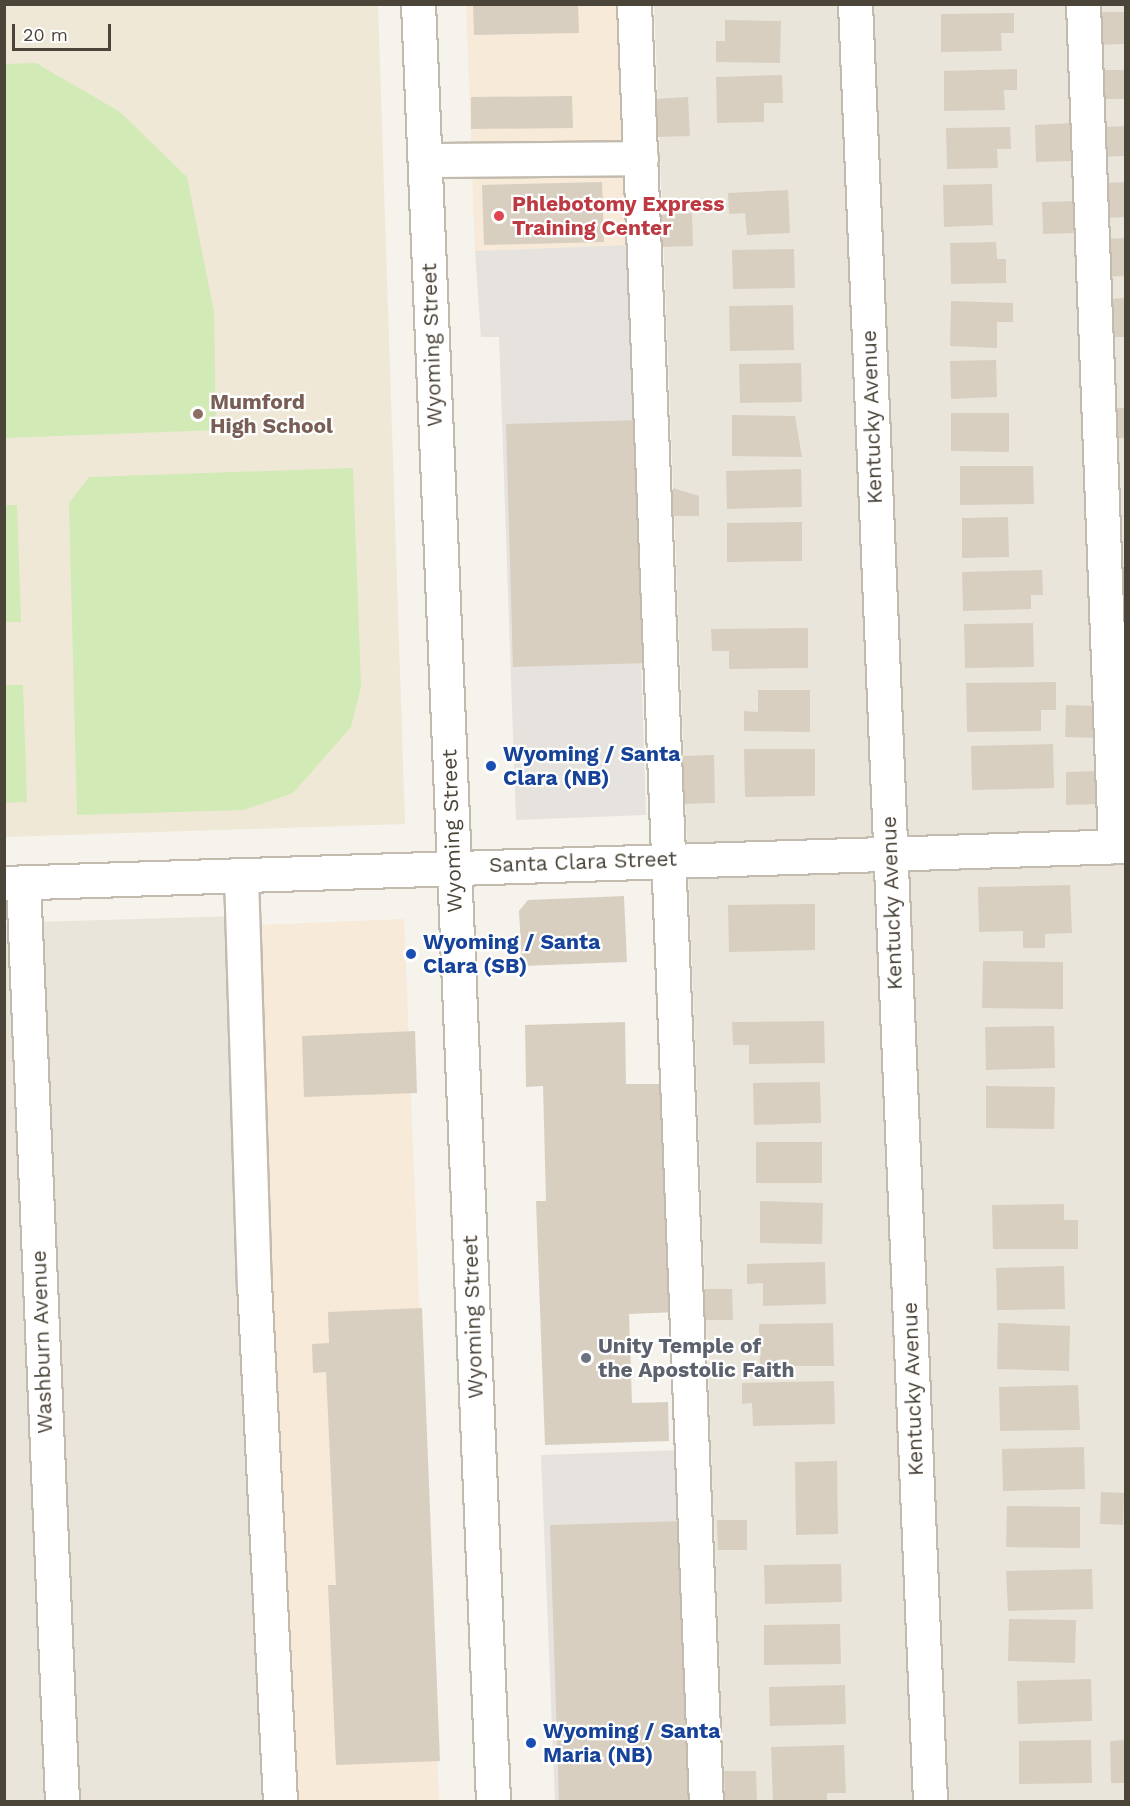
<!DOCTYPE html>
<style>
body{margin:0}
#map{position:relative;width:1130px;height:1806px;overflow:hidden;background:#f6f3ec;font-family:"Work Sans",sans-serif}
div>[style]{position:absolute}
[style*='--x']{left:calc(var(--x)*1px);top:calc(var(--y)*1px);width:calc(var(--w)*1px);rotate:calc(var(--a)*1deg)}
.residential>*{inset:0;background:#eae5da}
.commercial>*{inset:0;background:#f7ead8}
.industrial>*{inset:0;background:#e6e2dd}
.education>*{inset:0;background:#efe8d6}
.green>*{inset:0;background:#d2eab5}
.building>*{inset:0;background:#d8cfc1}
.roads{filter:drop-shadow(2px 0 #c2bbae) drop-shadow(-2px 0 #c2bbae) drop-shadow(0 2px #c2bbae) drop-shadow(0 -2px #c2bbae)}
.minor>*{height:33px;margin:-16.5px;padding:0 16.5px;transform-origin:16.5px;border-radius:16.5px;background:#fff}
.dots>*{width:16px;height:16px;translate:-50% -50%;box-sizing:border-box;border:3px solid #fff;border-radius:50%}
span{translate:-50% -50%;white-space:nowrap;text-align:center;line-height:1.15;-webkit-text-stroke:4.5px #fff;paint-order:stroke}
.health-label{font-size:21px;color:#be3a42;font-weight:700}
.left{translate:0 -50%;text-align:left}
.street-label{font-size:21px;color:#4b4439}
.education-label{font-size:21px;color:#785e54;font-weight:700}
.transit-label{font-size:21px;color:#164399;font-weight:700}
.worship-label{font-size:21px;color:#5b616d;font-weight:700}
.frame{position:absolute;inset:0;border:6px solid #4b4439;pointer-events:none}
.scale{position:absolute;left:12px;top:24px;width:99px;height:27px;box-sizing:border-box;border:3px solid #4b4439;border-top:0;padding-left:8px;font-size:18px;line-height:21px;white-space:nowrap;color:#4b4439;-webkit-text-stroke:4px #fff;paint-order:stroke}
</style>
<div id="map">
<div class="residential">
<i style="clip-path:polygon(654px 5px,1125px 5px,1125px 1801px,725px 1801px)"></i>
<i style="clip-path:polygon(235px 916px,273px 1801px,5px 1801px,4px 923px)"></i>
</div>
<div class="commercial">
<i style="clip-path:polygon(466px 5px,619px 5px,628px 245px,475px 251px)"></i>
<i style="clip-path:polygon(404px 919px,439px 1801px,293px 1801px,258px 925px)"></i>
</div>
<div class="industrial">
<i style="clip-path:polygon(628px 245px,646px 815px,516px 820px,499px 337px,481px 337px,475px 251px)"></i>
<i style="clip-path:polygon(683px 1450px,696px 1801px,555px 1801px,541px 1455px)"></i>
</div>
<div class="education">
<i style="clip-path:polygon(4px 5px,378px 5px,405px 824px,5px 837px)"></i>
</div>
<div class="green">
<i style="clip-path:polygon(36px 63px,120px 112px,187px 177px,214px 312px,216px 430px,5px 438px,5px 64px)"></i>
<i style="clip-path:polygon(353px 468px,361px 687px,351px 727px,293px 793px,244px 810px,77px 815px,69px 503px,89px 477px)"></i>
<i style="clip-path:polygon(5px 505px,17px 505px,21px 622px,5px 622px)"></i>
<i style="clip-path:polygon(23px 685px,27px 802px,5px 803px,5px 685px)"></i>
</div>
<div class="building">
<i style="clip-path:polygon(473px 4px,578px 4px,579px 33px,474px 35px)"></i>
<i style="clip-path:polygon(1096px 12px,1124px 12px,1126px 44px,1097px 45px)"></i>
<i style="clip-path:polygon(1014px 13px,1014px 33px,1001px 33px,1002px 51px,941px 52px,941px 14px)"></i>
<i style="clip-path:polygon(725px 20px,781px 21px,780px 63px,716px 62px,716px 41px,725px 41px)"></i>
<i style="clip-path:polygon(1017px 69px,1017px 90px,1004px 90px,1005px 110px,944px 111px,944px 71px)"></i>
<i style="clip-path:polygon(1098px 70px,1126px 70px,1126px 99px,1098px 99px)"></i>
<i style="clip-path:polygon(782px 75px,783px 103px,764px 103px,764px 122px,717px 123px,716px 77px)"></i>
<i style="clip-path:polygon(572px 96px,573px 128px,471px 129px,471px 97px)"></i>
<i style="clip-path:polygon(688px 97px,690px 136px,657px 137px,655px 99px)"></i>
<i style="clip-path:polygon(1071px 123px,1073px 161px,1036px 162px,1035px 125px)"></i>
<i style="clip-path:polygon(1126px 126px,1126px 156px,1100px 157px,1099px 127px)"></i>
<i style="clip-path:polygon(1010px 127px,1011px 149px,997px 149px,998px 168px,947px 169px,946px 128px)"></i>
<i style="clip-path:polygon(602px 182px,604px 242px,484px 245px,482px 185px)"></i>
<i style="clip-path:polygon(1126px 182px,1126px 217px,1104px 218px,1103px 183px)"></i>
<i style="clip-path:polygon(992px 184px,993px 225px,944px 227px,943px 185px)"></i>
<i style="clip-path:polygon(788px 190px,790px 233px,747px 235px,745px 213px,729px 214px,728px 193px)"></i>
<i style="clip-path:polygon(1075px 201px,1076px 233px,1043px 234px,1042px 202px)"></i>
<i style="clip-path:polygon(692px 213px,693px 246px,660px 247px,659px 215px)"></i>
<i style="clip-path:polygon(1126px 238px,1126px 276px,1105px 277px,1104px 239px)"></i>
<i style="clip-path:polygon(996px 242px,997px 259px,1006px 259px,1006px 283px,951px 284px,950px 243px)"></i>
<i style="clip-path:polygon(794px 249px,795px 288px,733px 289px,732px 250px)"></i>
<i style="clip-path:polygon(1126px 298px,1126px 337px,1110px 337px,1109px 299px)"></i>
<i style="clip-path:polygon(951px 301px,1013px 303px,1013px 322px,997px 322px,997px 348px,950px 346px)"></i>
<i style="clip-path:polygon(793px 305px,794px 350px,730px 351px,729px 306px)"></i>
<i style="clip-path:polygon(996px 360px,997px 397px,951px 399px,950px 361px)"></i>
<i style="clip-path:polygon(801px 363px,802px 402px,740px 403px,739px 364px)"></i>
<i style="clip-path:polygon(1114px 408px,1126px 408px,1126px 438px,1114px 438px)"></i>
<i style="clip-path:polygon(951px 413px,1009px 413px,1009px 452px,951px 451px)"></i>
<i style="clip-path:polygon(732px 415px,795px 416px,802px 457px,732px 456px)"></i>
<i style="clip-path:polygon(641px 420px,648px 663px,513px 667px,506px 424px)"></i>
<i style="clip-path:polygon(960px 466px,1033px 466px,1034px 504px,960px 505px)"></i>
<i style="clip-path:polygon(801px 469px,802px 507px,727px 509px,726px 471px)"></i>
<i style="clip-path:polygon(673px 488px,699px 496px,699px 516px,672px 516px)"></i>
<i style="clip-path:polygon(1008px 517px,1009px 557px,962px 558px,962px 518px)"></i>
<i style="clip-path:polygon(802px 522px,802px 561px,727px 562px,727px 523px)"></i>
<i style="clip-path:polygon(1042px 570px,1043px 595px,1031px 595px,1031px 609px,963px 611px,962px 572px)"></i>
<i style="clip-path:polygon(1033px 623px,1034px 667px,965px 668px,964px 624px)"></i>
<i style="clip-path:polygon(808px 628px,808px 668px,729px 669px,729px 651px,712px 651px,711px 629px)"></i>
<i style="clip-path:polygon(1056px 682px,1056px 710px,1041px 710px,1041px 731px,967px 732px,966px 683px)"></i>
<i style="clip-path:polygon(758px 690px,810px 690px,810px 732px,744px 731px,744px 711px,758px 712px)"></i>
<i style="clip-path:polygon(1066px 705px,1096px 706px,1095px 738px,1065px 737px)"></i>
<i style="clip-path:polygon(1053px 744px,1054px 788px,972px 790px,971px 746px)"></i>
<i style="clip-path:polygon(744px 749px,815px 749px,815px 796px,745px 797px)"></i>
<i style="clip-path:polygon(714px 755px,715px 803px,681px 804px,680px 756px)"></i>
<i style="clip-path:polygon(1098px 771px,1099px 804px,1066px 805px,1066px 772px)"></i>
<i style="clip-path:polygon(1070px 885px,1072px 933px,1045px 934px,1045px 948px,1023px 948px,1023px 931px,979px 932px,978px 887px)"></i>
<i style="clip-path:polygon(624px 896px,627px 962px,522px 966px,519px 911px,528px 900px)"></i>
<i style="clip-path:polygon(815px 904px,815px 950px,729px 952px,728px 905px)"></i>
<i style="clip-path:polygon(983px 961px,1063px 962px,1063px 1009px,982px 1008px)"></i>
<i style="clip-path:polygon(824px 1021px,825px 1063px,749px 1064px,749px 1045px,733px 1045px,732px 1022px)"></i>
<i style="clip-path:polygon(625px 1022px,626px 1084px,664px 1084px,678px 1312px,629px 1314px,632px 1403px,668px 1402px,669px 1441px,545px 1445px,536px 1201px,546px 1201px,543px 1086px,526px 1087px,525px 1025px)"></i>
<i style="clip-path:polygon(1054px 1026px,1055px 1068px,986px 1070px,985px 1027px)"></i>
<i style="clip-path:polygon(415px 1031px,417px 1093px,304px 1097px,302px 1036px)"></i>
<i style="clip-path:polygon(820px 1082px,821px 1123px,754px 1125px,753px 1083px)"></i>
<i style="clip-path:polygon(986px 1086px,1055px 1087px,1054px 1129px,986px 1128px)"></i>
<i style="clip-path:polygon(756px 1142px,822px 1142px,822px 1183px,756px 1183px)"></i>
<i style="clip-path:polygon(760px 1201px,823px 1203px,822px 1244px,760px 1243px)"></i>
<i style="clip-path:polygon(1064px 1204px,1064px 1220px,1078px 1220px,1078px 1249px,993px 1249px,992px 1205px)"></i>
<i style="clip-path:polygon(825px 1262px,826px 1304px,763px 1306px,763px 1283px,747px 1284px,747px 1264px)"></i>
<i style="clip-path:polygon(1064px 1266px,1065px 1309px,997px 1310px,996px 1268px)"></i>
<i style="clip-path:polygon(703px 1289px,732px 1289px,733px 1320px,704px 1320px)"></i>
<i style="clip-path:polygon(422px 1308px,440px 1761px,336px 1765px,328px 1585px,336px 1585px,326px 1372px,313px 1373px,312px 1344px,329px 1343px,328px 1312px)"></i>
<i style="clip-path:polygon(833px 1323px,834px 1366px,760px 1366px,759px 1324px)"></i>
<i style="clip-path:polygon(998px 1323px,1070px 1326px,1069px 1371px,997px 1369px)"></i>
<i style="clip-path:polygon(834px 1381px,835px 1424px,753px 1426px,752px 1403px,742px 1404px,742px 1383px)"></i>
<i style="clip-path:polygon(1078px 1385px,1080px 1430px,1000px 1431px,999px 1387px)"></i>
<i style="clip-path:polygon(1084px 1447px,1085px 1489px,1003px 1491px,1002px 1449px)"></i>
<i style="clip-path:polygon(837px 1461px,838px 1534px,796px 1535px,795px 1462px)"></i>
<i style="clip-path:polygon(1101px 1492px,1124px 1493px,1123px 1525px,1100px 1524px)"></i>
<i style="clip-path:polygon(1007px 1506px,1080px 1507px,1080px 1548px,1006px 1547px)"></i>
<i style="clip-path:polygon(717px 1520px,747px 1520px,747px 1550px,718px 1550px)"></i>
<i style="clip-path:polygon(685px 1521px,696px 1802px,559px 1802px,550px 1525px)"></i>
<i style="clip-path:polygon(841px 1564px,842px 1602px,765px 1604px,764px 1565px)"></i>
<i style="clip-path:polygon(1092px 1569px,1093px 1609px,1008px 1611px,1006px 1571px)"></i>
<i style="clip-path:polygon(1009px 1619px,1076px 1620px,1075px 1663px,1008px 1661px)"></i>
<i style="clip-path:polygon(840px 1624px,841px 1664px,764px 1665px,764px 1625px)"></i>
<i style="clip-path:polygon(1091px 1679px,1092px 1721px,1018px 1724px,1017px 1681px)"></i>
<i style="clip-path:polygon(845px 1685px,846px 1724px,770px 1726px,769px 1687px)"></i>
<i style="clip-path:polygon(1091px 1740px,1092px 1783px,1019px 1784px,1019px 1741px)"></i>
<i style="clip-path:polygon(1126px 1740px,1126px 1783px,1111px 1783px,1110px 1741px)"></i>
<i style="clip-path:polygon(844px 1745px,846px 1793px,827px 1793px,827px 1802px,773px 1802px,771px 1747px)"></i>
<i style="clip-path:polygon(724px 1771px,756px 1771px,757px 1802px,725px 1802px)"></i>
</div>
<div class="roads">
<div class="minor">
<i style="--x:418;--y:4;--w:1800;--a:87.61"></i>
<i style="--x:634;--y:4;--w:1799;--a:87.71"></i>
<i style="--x:855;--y:4;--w:1800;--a:87.61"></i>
<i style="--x:1083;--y:4;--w:843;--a:87.82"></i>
<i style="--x:425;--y:160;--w:216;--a:-0.5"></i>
<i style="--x:241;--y:876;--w:407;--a:88.2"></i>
<i style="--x:254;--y:1283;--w:520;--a:87.13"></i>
<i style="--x:23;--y:882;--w:921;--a:87.57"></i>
<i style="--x:4;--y:883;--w:1123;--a:-1.89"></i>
</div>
</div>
<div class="dots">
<i style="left:499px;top:216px;background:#e0444e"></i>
<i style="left:198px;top:414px;background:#8d6e63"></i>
<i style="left:491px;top:766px;background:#1a4fb4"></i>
<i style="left:411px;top:954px;background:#1a4fb4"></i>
<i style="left:586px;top:1358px;background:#6b7280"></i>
<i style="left:531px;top:1743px;background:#1a4fb4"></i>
</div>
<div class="health-label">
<span class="left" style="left:512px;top:216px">Phlebotomy Express<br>Training Center</span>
</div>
<div class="street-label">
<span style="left:432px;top:345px;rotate:-92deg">Wyoming Street</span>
<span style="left:872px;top:417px;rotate:-92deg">Kentucky Avenue</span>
<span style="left:452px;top:831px;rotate:-92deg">Wyoming Street</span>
<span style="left:583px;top:862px;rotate:-2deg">Santa Clara Street</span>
<span style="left:892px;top:903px;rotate:-92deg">Kentucky Avenue</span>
<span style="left:473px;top:1317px;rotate:-92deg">Wyoming Street</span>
<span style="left:42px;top:1342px;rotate:-92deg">Washburn Avenue</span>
<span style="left:913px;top:1389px;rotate:-92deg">Kentucky Avenue</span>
</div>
<div class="education-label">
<span class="left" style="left:210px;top:414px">Mumford<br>High School</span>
</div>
<div class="transit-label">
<span class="left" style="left:503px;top:766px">Wyoming / Santa<br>Clara (NB)</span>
<span class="left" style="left:423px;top:954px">Wyoming / Santa<br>Clara (SB)</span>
<span class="left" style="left:543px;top:1743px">Wyoming / Santa<br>Maria (NB)</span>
</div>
<div class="worship-label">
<span class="left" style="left:598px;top:1358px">Unity Temple of<br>the Apostolic Faith</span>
</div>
<div class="frame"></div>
<div class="scale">20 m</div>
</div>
